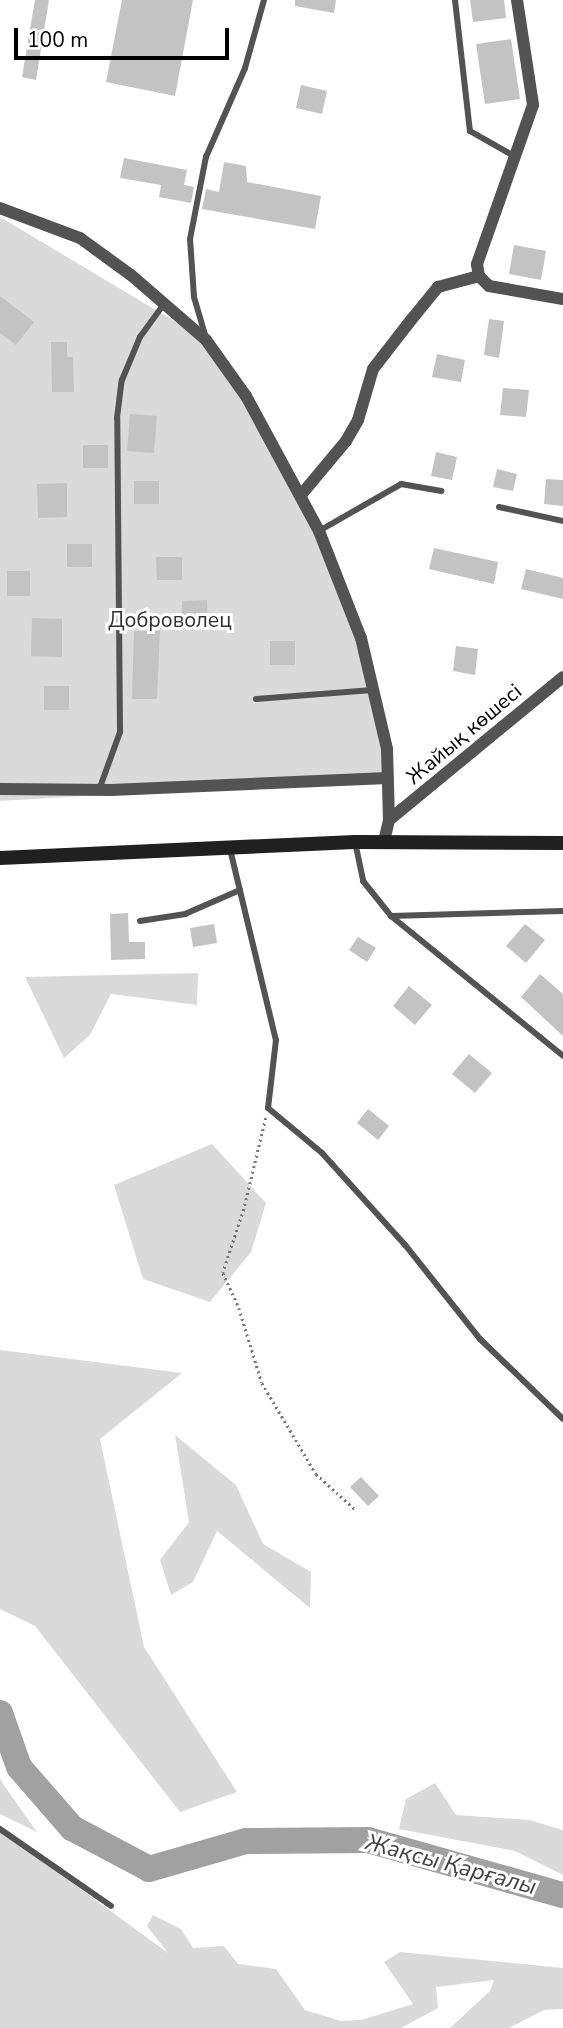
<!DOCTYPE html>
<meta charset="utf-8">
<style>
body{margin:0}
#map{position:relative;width:563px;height:2028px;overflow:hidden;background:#fff;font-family:"Nunito Sans",sans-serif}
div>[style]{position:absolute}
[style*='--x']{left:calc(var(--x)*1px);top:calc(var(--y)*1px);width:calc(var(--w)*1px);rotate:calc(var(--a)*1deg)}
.green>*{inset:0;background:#dadada}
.river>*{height:26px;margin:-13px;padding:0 13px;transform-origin:13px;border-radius:13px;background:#a1a1a1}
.building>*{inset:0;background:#c3c3c3}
.path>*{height:2.5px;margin-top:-1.25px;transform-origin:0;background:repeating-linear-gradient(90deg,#757575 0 2px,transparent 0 5.5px)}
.lane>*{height:6px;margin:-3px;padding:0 3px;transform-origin:3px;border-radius:3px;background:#535353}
.street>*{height:12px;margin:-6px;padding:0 6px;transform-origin:6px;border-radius:6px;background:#535353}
.secondary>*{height:14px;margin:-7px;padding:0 7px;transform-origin:7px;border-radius:7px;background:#202020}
span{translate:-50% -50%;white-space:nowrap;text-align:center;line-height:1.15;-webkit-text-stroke:6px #fff;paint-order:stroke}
.park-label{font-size:21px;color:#313131}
.street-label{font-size:21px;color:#000}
.water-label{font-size:23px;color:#424242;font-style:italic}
.scale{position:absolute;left:14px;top:28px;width:215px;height:32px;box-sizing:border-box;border:4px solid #000;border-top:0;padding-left:9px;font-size:21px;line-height:24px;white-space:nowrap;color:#000;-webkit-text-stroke:5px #fff;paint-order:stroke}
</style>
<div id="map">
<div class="green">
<i style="clip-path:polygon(0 217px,206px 340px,319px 531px,373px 690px,388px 778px,0 801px)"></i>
<i style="clip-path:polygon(198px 973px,197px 1005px,111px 994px,90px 1035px,64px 1058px,25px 977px)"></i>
<i style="clip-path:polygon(212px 1144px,266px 1203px,251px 1252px,210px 1302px,143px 1279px,114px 1185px)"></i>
<i style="clip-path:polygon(0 1350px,182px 1373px,100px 1439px,144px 1647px,237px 1792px,180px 1812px,35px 1626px,0 1609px)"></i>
<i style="clip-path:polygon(175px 1435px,236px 1485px,263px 1544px,311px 1572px,310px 1608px,217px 1531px,193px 1582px,171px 1595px,160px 1560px,189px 1522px)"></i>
<i style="clip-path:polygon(0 1777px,1px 1781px,37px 1832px,0 1814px)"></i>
<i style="clip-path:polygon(435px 1783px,456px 1815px,529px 1820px,563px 1830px,563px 1875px,515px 1851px,399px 1829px,406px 1799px)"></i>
<i style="clip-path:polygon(0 1830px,168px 1953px,147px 1926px,153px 1915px,181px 1929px,193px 1948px,224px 1946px,238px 1964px,276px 1969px,305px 2010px,341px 2021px,361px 2020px,413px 2004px,384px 1962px,400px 1952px,563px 1968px,563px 2009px,544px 2010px,509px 2028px,450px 2028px,490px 1991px,494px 1980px,436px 1987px,438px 2008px,401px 2028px,0 2028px)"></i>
</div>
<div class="river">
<i style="--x:0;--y:1713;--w:57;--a:70.6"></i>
<i style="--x:19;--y:1767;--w:81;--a:49"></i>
<i style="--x:72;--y:1828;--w:87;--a:28"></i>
<i style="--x:149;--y:1869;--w:101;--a:-16.1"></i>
<i style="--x:246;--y:1841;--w:122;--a:-0.5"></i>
<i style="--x:368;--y:1840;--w:203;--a:15.8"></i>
</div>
<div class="building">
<i style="clip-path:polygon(35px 0,49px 0,36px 80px,22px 77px)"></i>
<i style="clip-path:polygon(122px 0,193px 0,175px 96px,106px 82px)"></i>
<i style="clip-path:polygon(295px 0,336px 0,334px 13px,295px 6px)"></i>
<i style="clip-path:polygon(470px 0,504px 0,506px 18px,473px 22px)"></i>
<i style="clip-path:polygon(511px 39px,520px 99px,485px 104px,476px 44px)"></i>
<i style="clip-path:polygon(301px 85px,327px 91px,322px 114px,296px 108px)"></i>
<i style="clip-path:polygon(124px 158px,187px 170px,184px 185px,194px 187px,191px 203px,159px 197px,161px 185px,120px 178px)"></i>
<i style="clip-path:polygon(224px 162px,246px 166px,247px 182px,321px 196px,315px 229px,202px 209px,206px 189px,219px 192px)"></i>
<i style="clip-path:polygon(514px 245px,546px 251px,541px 280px,509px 274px)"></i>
<i style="clip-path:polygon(0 296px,34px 322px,16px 345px,0 333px)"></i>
<i style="clip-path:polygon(489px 319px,504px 321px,499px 358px,484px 355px)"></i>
<i style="clip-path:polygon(51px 342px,67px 342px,67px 357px,73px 357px,74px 392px,52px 392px)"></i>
<i style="clip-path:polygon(437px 354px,465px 360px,461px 382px,432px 377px)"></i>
<i style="clip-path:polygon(503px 388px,529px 390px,526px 417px,500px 415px)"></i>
<i style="clip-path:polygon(130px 414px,157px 416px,154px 453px,127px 451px)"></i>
<i style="clip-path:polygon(83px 445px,108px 445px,108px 468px,83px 468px)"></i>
<i style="clip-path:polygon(436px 452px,457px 457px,452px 480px,431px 476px)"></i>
<i style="clip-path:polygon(497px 469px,517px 474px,513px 491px,493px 487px)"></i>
<i style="clip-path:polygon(546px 479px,563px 480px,563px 506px,544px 504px)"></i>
<i style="clip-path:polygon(134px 481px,159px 481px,159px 504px,134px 504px)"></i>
<i style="clip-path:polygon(67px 483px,67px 517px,38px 518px,37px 484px)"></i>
<i style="clip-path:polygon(67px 544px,92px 544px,92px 567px,67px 567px)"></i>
<i style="clip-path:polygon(434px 548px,498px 562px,494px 584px,429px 569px)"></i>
<i style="clip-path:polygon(156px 557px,182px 557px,182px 580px,157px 580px)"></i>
<i style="clip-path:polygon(526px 569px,563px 578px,563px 599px,521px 589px)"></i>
<i style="clip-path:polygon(7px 571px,30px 571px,30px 596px,7px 596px)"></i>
<i style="clip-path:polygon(207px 600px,208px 624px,182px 624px,182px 601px)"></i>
<i style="clip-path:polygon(32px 618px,62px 619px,62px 657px,31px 656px)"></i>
<i style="clip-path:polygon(134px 631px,160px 631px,157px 699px,132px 699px)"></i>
<i style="clip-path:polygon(270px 641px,295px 641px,295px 665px,270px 665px)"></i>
<i style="clip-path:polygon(456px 646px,478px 649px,475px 675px,453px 671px)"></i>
<i style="clip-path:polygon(44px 686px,69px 686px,69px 710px,44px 710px)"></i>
<i style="clip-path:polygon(128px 913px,129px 942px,145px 942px,145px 959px,111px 960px,110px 914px)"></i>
<i style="clip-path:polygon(214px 924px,217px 943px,193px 947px,190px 928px)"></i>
<i style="clip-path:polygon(525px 924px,545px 940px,526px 963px,506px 946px)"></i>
<i style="clip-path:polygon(358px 937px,376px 948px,367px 962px,349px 950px)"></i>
<i style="clip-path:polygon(540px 974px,563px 994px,563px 1036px,521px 997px)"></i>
<i style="clip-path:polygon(409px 986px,432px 1005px,415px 1025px,393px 1006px)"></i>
<i style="clip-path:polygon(469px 1054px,492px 1073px,475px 1093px,452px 1074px)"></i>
<i style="clip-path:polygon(368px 1109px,389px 1126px,378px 1140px,357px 1123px)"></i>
<i style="clip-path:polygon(361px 1477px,379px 1496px,368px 1506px,350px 1487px)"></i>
</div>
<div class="path">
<i style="--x:266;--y:1118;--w:94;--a:103.6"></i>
<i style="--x:244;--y:1209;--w:67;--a:108.2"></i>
<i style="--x:223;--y:1273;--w:38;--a:65"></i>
<i style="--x:239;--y:1308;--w:78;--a:73"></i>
<i style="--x:262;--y:1383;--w:106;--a:59.3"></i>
<i style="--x:316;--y:1474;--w:54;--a:42"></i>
</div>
<div class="lane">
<i style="--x:455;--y:0;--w:132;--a:83.5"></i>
<i style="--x:470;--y:131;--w:48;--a:29.7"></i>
<i style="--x:206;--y:338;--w:43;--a:-106.3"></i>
<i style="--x:194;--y:297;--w:58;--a:-93.9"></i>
<i style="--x:190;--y:239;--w:84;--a:-79"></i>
<i style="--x:206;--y:157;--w:97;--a:-66.3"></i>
<i style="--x:245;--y:68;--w:71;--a:-74.4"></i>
<i style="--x:499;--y:507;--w:66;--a:12.3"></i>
<i style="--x:319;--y:531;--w:95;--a:-29.8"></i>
<i style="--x:401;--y:484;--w:41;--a:9.9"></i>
<i style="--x:256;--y:699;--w:117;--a:-4.4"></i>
<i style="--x:99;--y:790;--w:62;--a:-70.1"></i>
<i style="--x:120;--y:732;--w:314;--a:-90.5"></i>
<i style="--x:117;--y:418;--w:38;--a:-83"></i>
<i style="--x:122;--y:380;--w:47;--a:-67.3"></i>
<i style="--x:140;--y:337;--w:41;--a:-54"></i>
<i style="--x:355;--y:842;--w:40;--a:78"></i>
<i style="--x:363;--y:881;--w:45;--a:51.3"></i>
<i style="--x:391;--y:916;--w:172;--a:-1.7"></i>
<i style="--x:230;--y:849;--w:196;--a:76.5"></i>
<i style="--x:276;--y:1040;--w:68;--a:96.7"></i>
<i style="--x:268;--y:1108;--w:70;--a:39.8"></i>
<i style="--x:322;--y:1153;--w:125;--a:47.9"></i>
<i style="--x:406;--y:1246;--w:119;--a:51.5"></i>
<i style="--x:480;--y:1339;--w:115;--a:43.9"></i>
<i style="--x:391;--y:916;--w:222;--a:39.1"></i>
<i style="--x:140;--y:921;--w:46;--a:-8.8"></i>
<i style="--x:185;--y:914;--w:60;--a:-23.6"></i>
<i style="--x:0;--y:1829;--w:135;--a:34.7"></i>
</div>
<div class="street">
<i style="--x:517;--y:0;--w:106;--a:81.3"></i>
<i style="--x:533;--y:105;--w:169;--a:109.4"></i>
<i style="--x:477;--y:264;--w:12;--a:81"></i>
<i style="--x:479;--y:276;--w:14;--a:45"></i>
<i style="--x:489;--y:286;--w:75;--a:10"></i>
<i style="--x:0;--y:208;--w:85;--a:20.6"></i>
<i style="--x:80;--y:238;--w:63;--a:36"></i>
<i style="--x:131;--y:275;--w:99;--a:40.9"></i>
<i style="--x:206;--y:340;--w:69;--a:54.5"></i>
<i style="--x:246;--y:396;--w:153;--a:61.6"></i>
<i style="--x:319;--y:531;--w:115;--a:68.6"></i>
<i style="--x:361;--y:638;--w:114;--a:76.8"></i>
<i style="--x:387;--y:749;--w:71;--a:88.4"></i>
<i style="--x:389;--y:820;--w:23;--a:103"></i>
<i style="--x:301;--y:495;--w:70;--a:-50.2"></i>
<i style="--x:346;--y:441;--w:24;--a:-60"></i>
<i style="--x:358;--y:420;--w:53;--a:-73.6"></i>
<i style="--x:373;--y:369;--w:62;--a:-52.2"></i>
<i style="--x:411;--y:320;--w:43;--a:-50.7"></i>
<i style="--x:438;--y:287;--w:42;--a:-15"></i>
<i style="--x:0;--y:789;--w:111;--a:0.5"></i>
<i style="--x:111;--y:790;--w:277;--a:-2.5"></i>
<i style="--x:389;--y:820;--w:225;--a:-39.4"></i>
</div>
<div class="secondary">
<i style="--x:0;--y:858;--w:355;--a:-2.6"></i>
<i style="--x:355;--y:842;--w:208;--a:0.3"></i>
</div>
<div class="park-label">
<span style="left:170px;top:620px">Доброволец</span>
</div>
<div class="street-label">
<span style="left:464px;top:734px;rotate:-40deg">Жайық көшесі</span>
</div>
<div class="water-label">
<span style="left:451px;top:1865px;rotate:15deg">Жақсы Қарғалы</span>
</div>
<div class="scale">100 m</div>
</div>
